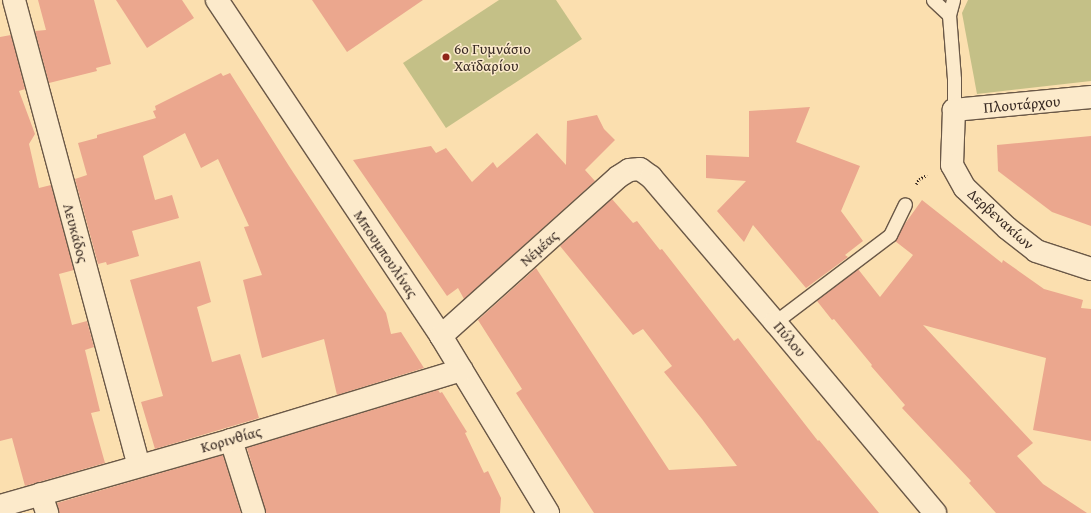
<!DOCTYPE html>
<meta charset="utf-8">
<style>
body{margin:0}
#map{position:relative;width:1091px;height:513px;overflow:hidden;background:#fbdfaf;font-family:"Gentium Book Plus",serif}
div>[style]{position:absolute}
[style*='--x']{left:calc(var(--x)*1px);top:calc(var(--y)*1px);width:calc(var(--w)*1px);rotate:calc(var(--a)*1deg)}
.green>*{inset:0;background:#c4c087}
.building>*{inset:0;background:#eba78e}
.path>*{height:2.5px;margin-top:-1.25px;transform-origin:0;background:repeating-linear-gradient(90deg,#392b24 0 1px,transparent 0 3px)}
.roads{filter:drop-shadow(1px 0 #6a5847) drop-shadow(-1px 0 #6a5847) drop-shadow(0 1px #6a5847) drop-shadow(0 -1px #6a5847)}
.lane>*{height:13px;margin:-6.5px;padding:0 6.5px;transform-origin:6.5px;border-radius:6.5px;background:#fceacb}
.street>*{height:22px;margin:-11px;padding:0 11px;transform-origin:11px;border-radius:11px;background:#fceacb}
.dots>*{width:11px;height:11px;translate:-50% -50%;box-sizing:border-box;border:2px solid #fceacb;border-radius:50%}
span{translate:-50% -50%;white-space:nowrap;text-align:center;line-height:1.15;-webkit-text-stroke:3px #fceacb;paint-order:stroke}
.poi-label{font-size:15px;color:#392b24}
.left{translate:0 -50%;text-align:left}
.street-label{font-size:15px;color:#392b24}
</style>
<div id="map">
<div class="green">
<i style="clip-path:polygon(499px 0,556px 0,582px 39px,446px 128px,403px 63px)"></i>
<i style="clip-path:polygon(968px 0,1091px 0,1091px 81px,977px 94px,962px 13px)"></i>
</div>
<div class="building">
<i style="clip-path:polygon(38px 0,94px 0,111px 64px,96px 68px,97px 71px,49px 83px,35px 31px,46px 30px)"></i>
<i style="clip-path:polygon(116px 0,182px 0,194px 18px,147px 48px)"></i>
<i style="clip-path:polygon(312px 0,423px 0,347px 52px)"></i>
<i style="clip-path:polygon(11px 35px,25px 89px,19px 91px,35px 134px,29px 144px,39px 188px,51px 185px,74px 270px,59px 274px,72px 325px,87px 321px,94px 347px,85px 350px,100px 411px,91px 413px,105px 463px,25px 486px,12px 438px,0 441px,0 37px)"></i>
<i style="clip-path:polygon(221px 73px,223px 76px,230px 73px,289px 166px,386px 313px,391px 334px,401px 332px,424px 368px,337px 395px,324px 339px,262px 358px,243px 280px,262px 275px,244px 227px,249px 226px,218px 159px,201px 168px,185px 133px,143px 156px,155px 200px,172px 195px,179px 218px,132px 231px,139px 256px,107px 265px,106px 262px,98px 264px,75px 179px,87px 175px,78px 143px,97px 138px,97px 135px,156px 118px,153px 111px,156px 110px,155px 106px)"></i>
<i style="clip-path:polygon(810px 107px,796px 142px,860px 166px,841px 211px,863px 241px,845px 255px,848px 257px,806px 288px,753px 225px,744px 242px,717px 211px,746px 181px,706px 178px,706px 155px,749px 157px,749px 111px)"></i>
<i style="clip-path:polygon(597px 115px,604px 129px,615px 140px,585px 170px,595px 181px,464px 299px,458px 288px,447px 296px,353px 160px,431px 146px,436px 153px,446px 148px,472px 182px,493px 162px,497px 168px,537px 133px,566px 165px,567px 121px)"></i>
<i style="clip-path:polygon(1091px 136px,1091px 226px,1052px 212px,998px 171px,997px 145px)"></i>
<i style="clip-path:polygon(612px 199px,633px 223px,637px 221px,660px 250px,662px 249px,734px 341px,738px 338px,818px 441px,819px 440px,879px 513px,594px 513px,516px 393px,522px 389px,478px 320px,536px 268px,669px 470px,737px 466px,702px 419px,664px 372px,672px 366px,643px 329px,633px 335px,560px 246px)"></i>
<i style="clip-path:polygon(922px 200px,1002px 263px,1003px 260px,1044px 289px,1083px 300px,1081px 308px,1091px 309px,1091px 441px,1033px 430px,1046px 358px,923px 325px,1033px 443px,1017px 456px,1043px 484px,1087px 513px,996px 513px,969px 483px,971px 481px,902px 408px,905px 405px,871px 366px,872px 365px,834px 319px,832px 320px,817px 301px,858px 269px,880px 297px,913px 255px,895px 241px,904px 225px)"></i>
<i style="clip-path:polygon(200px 261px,211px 302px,197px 307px,212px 362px,240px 354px,259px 418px,155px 449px,141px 402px,163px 396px,130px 280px)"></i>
<i style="clip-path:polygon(438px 390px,440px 393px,442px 392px,467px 432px,465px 433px,484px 473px,488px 471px,501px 498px,500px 513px,266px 513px,247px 448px)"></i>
<i style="clip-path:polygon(223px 455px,241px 513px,59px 513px,57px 503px)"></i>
</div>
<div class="path">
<i style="--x:916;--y:184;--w:6;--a:-59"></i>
<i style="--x:919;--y:179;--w:9;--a:-27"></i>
</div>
<div class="roads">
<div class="lane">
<i style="--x:933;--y:0;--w:22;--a:43"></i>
<i style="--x:953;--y:0;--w:16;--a:105"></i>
<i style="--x:949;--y:15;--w:64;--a:85.5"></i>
<i style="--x:954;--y:79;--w:31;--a:90"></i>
<i style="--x:775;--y:322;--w:144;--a:-37.1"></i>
<i style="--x:890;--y:235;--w:34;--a:-64"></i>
</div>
<div class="street">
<i style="--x:14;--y:0;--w:482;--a:75"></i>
<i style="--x:217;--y:0;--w:404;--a:56.3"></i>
<i style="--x:441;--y:336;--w:207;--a:58.8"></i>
<i style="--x:1091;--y:97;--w:138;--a:174.6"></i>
<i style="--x:954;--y:110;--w:55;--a:92.1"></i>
<i style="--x:952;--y:165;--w:26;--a:61"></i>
<i style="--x:965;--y:188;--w:58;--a:43.6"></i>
<i style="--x:1007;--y:228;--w:37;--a:38"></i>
<i style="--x:1036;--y:251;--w:58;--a:18.1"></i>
<i style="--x:441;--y:336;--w:238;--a:-41.9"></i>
<i style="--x:618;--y:177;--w:13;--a:-32"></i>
<i style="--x:629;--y:170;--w:11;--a:-5"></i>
<i style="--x:640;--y:169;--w:14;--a:36"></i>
<i style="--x:651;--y:177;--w:191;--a:49.5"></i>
<i style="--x:775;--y:322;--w:249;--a:50"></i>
<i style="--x:231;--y:440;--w:77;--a:72.5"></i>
<i style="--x:41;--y:494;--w:20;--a:72"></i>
<i style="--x:0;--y:506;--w:240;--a:-15.9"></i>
<i style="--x:231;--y:440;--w:241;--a:-16.9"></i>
</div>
</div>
<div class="dots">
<i style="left:446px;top:57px;background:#8f2418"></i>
</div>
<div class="poi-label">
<span class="left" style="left:454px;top:57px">6ο Γυμνάσιο<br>Χαϊδαρίου</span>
</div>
<div class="street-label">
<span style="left:1022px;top:104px;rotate:-5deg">Πλουτάρχου</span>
<span style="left:1001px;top:219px;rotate:42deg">Δερβενακίων</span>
<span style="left:76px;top:233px;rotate:75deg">Λευκάδος</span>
<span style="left:539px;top:248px;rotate:-42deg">Νέμέας</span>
<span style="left:386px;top:254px;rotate:56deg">Μπουμπουλίνας</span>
<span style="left:790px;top:339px;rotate:50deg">Πύλου</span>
<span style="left:231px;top:439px;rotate:-16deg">Κορινθίας</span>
</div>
</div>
